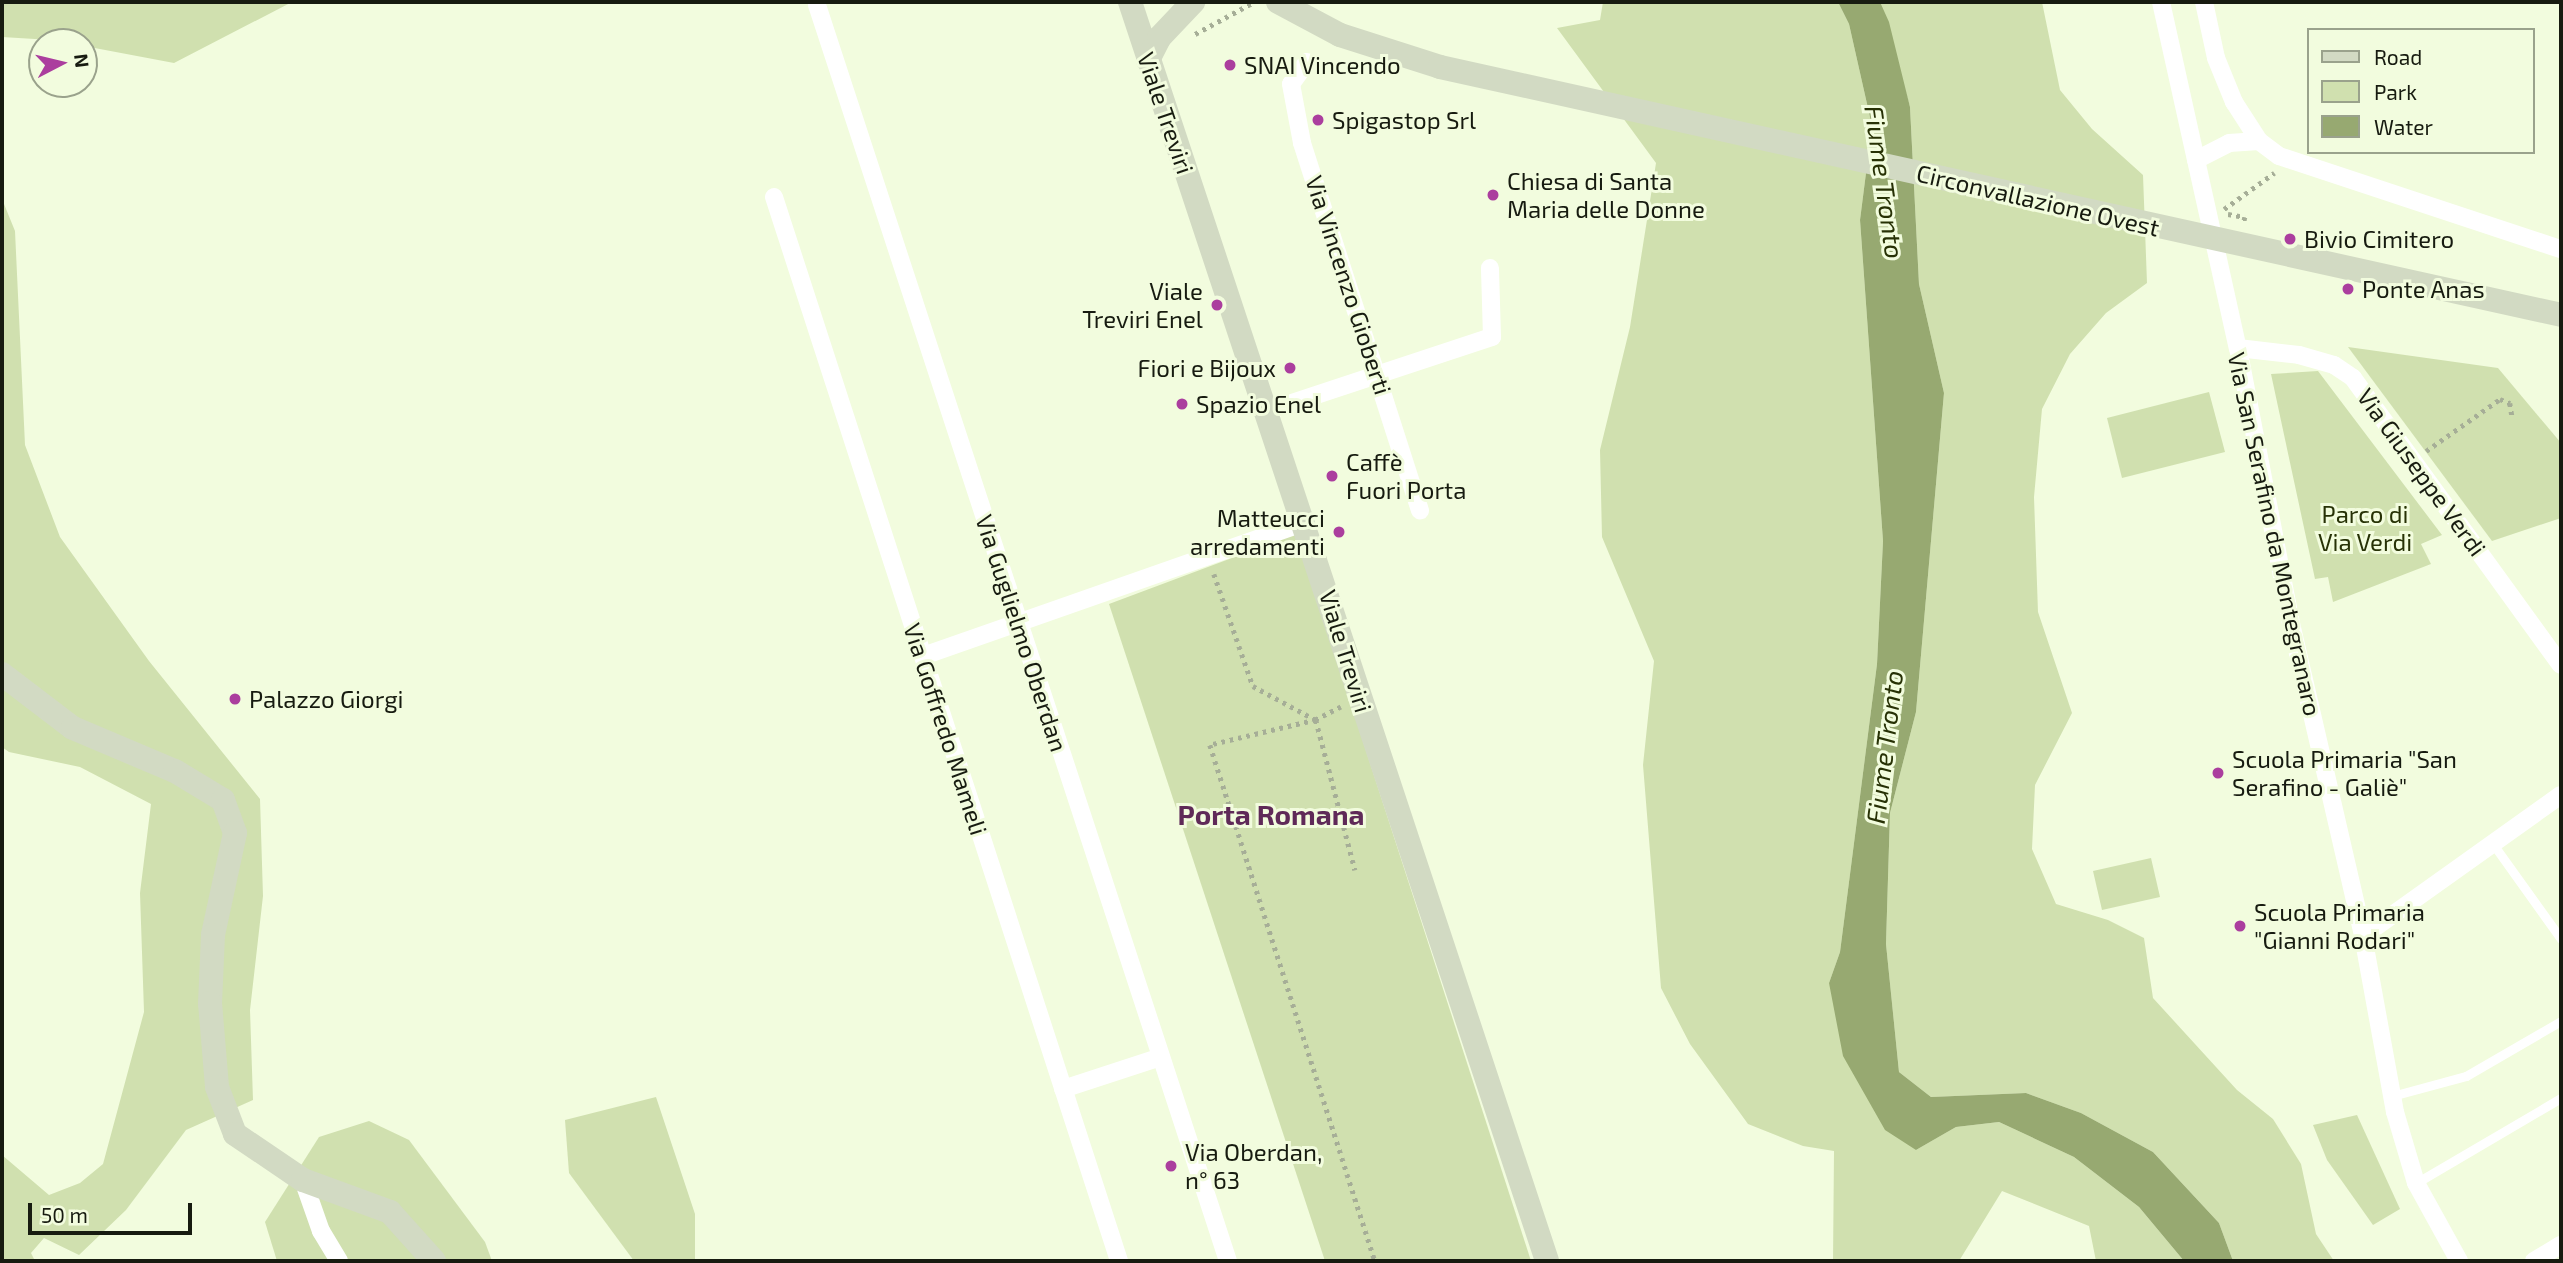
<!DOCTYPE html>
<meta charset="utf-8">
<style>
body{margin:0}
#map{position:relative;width:2563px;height:1263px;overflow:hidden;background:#f2fcde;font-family:"Exo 2",sans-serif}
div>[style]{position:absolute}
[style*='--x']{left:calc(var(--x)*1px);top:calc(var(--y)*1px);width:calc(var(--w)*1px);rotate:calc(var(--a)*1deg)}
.green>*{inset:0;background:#d0e0af}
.water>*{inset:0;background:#97a971}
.path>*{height:4.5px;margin-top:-2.25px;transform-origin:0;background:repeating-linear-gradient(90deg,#a6ae97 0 3.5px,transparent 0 8.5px)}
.lane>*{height:9px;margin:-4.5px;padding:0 4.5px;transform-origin:4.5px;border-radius:4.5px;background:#fff}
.street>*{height:18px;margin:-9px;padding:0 9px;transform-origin:9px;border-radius:9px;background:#fff}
.secondary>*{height:24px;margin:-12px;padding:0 12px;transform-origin:12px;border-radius:12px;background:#d2dac3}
.dots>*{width:19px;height:19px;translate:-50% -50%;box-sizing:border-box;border:4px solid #f2fcde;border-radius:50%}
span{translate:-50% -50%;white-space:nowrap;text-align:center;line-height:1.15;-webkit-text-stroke:6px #f2fcde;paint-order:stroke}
.poi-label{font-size:24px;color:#171b10}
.left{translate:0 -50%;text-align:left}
.right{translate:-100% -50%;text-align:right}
.street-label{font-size:24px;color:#171b10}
.park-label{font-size:24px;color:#273206}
.water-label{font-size:26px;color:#273105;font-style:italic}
.quarter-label{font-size:28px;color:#5f2a58;font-weight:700}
.frame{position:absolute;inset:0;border:4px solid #171b10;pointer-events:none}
.legend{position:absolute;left:2307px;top:28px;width:228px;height:126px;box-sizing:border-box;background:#f2fcde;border:2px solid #9aa28c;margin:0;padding:9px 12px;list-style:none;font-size:21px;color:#171b10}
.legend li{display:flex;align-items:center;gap:14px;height:35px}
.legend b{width:35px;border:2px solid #9aa28c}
.north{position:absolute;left:28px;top:28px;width:70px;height:70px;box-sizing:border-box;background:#f2fcde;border:2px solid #9aa28c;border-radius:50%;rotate:83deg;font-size:19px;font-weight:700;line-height:28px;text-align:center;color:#171b10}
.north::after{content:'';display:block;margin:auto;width:24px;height:32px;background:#ab3e9e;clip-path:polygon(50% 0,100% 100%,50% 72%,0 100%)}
.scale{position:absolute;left:28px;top:1203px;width:164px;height:32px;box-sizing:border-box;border:4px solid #171b10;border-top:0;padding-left:9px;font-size:21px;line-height:24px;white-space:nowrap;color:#171b10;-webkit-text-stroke:5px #f2fcde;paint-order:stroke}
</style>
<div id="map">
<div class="green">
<i style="clip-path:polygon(2px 2px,292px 2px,174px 63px,84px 46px,84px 42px,2px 37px)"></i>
<i style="clip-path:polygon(1603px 2px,1838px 2px,1849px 24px,1872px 126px,1860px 220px,1883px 541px,1877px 664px,1840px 952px,1829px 983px,1916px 1150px,1956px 1127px,1999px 1122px,2074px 1157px,2139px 1207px,2184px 1261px,2096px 1261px,2089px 1226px,2002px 1191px,1959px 1261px,1833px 1261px,1834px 1151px,1803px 1146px,1748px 1124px,1690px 1044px,1661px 988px,1643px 765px,1654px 661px,1602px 537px,1600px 450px,1630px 327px,1656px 163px,1557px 28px,1600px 20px)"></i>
<i style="clip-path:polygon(1880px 2px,2042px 2px,2060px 90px,2092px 129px,2143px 175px,2147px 283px,2106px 313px,2070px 354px,2042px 409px,2034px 497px,2038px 612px,2072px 713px,2035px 785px,2032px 849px,2056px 904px,2108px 920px,2144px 938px,2153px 998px,2237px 1090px,2273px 1119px,2301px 1164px,2316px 1234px,2334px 1261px,2233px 1261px,2219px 1223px,2153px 1152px,2081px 1113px,2026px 1093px,1931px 1097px,1899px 1072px,1886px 944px,1890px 813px,1916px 712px,1944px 393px,1919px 284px,1910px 107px)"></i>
<i style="clip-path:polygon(2px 199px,15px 231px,25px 445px,60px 537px,149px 661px,260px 799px,263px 896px,250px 1010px,253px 1100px,186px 1130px,126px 1210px,79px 1255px,44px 1238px,31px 1253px,35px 1261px,2px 1261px,2px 1155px,49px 1195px,80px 1183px,103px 1164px,144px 1012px,140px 893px,151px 804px,80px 767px,9px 752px,2px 747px)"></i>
<i style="clip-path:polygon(2348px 347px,2498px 368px,2561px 443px,2561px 518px,2492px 541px)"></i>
<i style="clip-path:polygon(2318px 371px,2442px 535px,2421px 544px,2431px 564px,2333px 602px,2328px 577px,2315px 579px,2271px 374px)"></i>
<i style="clip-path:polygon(2209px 392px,2225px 452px,2122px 478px,2107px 418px)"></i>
<i style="clip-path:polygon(1296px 534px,1531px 1261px,1325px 1261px,1109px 604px)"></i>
<i style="clip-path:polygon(2151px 858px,2160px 897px,2102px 910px,2093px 871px)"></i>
<i style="clip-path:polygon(656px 1097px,695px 1214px,695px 1261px,634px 1261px,569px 1173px,565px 1120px)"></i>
<i style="clip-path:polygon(2357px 1115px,2400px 1209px,2373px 1225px,2327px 1160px,2313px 1125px)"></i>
<i style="clip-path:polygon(369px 1121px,409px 1140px,485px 1242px,492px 1261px,277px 1261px,265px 1222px,319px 1137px)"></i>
</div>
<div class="water">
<i style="clip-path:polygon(1838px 2px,1880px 2px,1889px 22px,1910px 107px,1919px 284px,1944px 393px,1916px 712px,1890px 813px,1886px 944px,1899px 1072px,1931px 1097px,2026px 1093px,2081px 1113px,2153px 1152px,2219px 1223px,2233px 1261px,2184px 1261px,2139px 1207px,2074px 1157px,1999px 1122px,1956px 1127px,1916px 1150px,1885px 1130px,1843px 1056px,1829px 983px,1840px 952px,1877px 664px,1883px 541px,1860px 220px,1872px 126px,1849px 24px)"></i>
</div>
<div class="path">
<i style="--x:1195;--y:34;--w:67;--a:-28.5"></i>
<i style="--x:2224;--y:209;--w:62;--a:-35.8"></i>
<i style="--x:2228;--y:214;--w:17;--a:10"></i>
<i style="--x:2245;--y:217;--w:5;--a:101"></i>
<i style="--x:2426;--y:451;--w:90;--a:-35.1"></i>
<i style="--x:2500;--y:399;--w:11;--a:22"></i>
<i style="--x:2510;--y:403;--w:13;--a:81"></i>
<i style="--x:1214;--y:574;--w:119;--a:70.8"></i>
<i style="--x:1253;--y:686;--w:72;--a:28.4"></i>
<i style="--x:1316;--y:720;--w:155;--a:75.4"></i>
<i style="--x:1341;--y:707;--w:28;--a:153"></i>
<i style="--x:1316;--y:720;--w:109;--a:166.7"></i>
<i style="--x:1210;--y:745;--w:542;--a:72.27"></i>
</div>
<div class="lane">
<i style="--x:2493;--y:844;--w:117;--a:54.4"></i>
<i style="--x:2392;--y:1096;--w:77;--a:-15.1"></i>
<i style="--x:2466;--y:1076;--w:110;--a:-30.1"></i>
<i style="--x:2416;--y:1183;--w:168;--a:-30.4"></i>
</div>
<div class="street">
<i style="--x:2161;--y:2;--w:354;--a:77.5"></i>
<i style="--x:2238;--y:348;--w:276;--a:79.1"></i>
<i style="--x:2290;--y:619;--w:325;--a:77"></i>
<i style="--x:2363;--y:936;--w:179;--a:79.7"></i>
<i style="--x:2395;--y:1112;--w:74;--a:73.5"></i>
<i style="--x:2416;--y:1183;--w:89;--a:61.1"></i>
<i style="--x:2204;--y:2;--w:57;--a:77.9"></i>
<i style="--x:2216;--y:58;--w:48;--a:67.8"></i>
<i style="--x:2234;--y:102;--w:46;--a:57.3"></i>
<i style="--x:2259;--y:141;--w:25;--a:37"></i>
<i style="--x:2279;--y:156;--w:297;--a:18.3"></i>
<i style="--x:817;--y:5;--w:1322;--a:71.88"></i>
<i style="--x:1307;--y:62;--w:27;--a:126"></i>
<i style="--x:1291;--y:84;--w:60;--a:79.4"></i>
<i style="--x:1302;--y:143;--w:386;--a:72.2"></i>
<i style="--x:2196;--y:160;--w:37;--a:-27"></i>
<i style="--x:2229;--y:143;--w:30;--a:-4"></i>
<i style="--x:774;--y:197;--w:1119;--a:72.03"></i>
<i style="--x:2238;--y:348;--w:61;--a:6.5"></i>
<i style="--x:2299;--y:355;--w:36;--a:16"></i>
<i style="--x:2334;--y:365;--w:23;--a:34"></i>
<i style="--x:2353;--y:378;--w:354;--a:54.1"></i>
<i style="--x:1268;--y:411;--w:236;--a:-18.3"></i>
<i style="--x:1492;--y:337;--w:69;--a:-91.7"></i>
<i style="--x:923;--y:656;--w:405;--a:-19.3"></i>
<i style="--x:2363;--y:936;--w:243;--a:-35.5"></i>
<i style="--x:1063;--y:1089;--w:103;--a:-18.1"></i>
<i style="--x:303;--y:1180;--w:54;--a:70.6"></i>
<i style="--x:321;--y:1231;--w:35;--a:59"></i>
<i style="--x:2534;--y:1261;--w:31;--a:-31"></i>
</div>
<div class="secondary">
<i style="--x:1130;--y:2;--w:1326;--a:71.67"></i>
<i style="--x:1278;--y:2;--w:70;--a:28"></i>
<i style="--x:1340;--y:35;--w:105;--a:17.7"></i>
<i style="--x:1440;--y:67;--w:1148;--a:12.47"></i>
<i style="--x:1148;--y:60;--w:25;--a:-63"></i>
<i style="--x:1159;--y:38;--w:50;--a:-46.6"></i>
<i style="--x:2;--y:674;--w:89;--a:37.3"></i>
<i style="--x:73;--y:728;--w:111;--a:22.9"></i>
<i style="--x:175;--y:771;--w:56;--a:31.1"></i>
<i style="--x:223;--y:800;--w:35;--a:70"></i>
<i style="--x:235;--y:833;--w:104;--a:102.2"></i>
<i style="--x:213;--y:935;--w:68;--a:92.5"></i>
<i style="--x:210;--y:1003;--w:84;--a:85.2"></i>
<i style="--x:217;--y:1087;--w:50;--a:69"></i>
<i style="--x:235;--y:1134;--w:82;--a:34.1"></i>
<i style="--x:303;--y:1180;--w:93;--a:20.2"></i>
<i style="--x:390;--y:1212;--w:66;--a:48.1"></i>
</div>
<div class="dots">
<i style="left:1230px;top:65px;background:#ab3e9e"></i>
<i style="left:1318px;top:120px;background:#ab3e9e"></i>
<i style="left:1493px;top:195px;background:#ab3e9e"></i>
<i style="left:2290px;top:239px;background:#ab3e9e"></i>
<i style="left:2348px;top:289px;background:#ab3e9e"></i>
<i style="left:1217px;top:305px;background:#ab3e9e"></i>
<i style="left:1290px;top:368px;background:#ab3e9e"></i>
<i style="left:1182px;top:404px;background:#ab3e9e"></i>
<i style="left:1332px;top:476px;background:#ab3e9e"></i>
<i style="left:1339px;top:532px;background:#ab3e9e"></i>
<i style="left:235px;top:699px;background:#ab3e9e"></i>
<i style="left:2218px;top:773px;background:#ab3e9e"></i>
<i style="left:2240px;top:926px;background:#ab3e9e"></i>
<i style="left:1171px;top:1166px;background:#ab3e9e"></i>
</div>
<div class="poi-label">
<span class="left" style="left:1244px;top:65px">SNAI Vincendo</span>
<span class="left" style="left:1332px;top:120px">Spigastop Srl</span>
<span class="left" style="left:1507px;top:195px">Chiesa di Santa<br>Maria delle Donne</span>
<span class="left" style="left:2304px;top:239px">Bivio Cimitero</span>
<span class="left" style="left:2362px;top:289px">Ponte Anas</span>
<span class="right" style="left:1203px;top:305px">Viale<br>Treviri Enel</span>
<span class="right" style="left:1276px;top:368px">Fiori e Bijoux</span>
<span class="left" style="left:1196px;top:404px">Spazio Enel</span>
<span class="left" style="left:1346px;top:476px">Caffè<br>Fuori Porta</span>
<span class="right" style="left:1325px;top:532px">Matteucci<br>arredamenti</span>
<span class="left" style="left:249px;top:699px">Palazzo Giorgi</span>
<span class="left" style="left:2232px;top:773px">Scuola Primaria "San<br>Serafino - Galiè"</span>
<span class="left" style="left:2254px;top:926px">Scuola Primaria<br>"Gianni Rodari"</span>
<span class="left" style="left:1185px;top:1166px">Via Oberdan,<br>n° 63</span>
</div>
<div class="street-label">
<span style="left:1166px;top:113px;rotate:71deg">Viale Treviri</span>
<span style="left:2038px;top:200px;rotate:13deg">Circonvallazione Ovest</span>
<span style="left:1349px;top:285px;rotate:72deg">Via Vincenzo Gioberti</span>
<span style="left:2422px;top:472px;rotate:54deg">Via Giuseppe Verdi</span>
<span style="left:2275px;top:534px;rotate:78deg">Via San Serafino da Montegranaro</span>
<span style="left:1022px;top:633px;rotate:72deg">Via Guglielmo Oberdan</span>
<span style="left:1346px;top:651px;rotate:73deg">Viale Treviri</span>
<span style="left:946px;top:729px;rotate:72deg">Via Goffredo Mameli</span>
</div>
<div class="park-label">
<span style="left:2365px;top:528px">Parco di<br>Via Verdi</span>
</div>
<div class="water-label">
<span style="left:1885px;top:182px;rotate:82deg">Fiume Tronto</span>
<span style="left:1884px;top:747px;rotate:-83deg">Fiume Tronto</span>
</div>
<div class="quarter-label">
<span style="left:1271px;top:814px">Porta Romana</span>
</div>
<div class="frame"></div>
<ul class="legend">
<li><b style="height:9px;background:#d2dac3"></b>Road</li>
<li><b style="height:19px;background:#d0e0af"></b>Park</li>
<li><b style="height:19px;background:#97a971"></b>Water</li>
</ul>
<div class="north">N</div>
<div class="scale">50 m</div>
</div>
